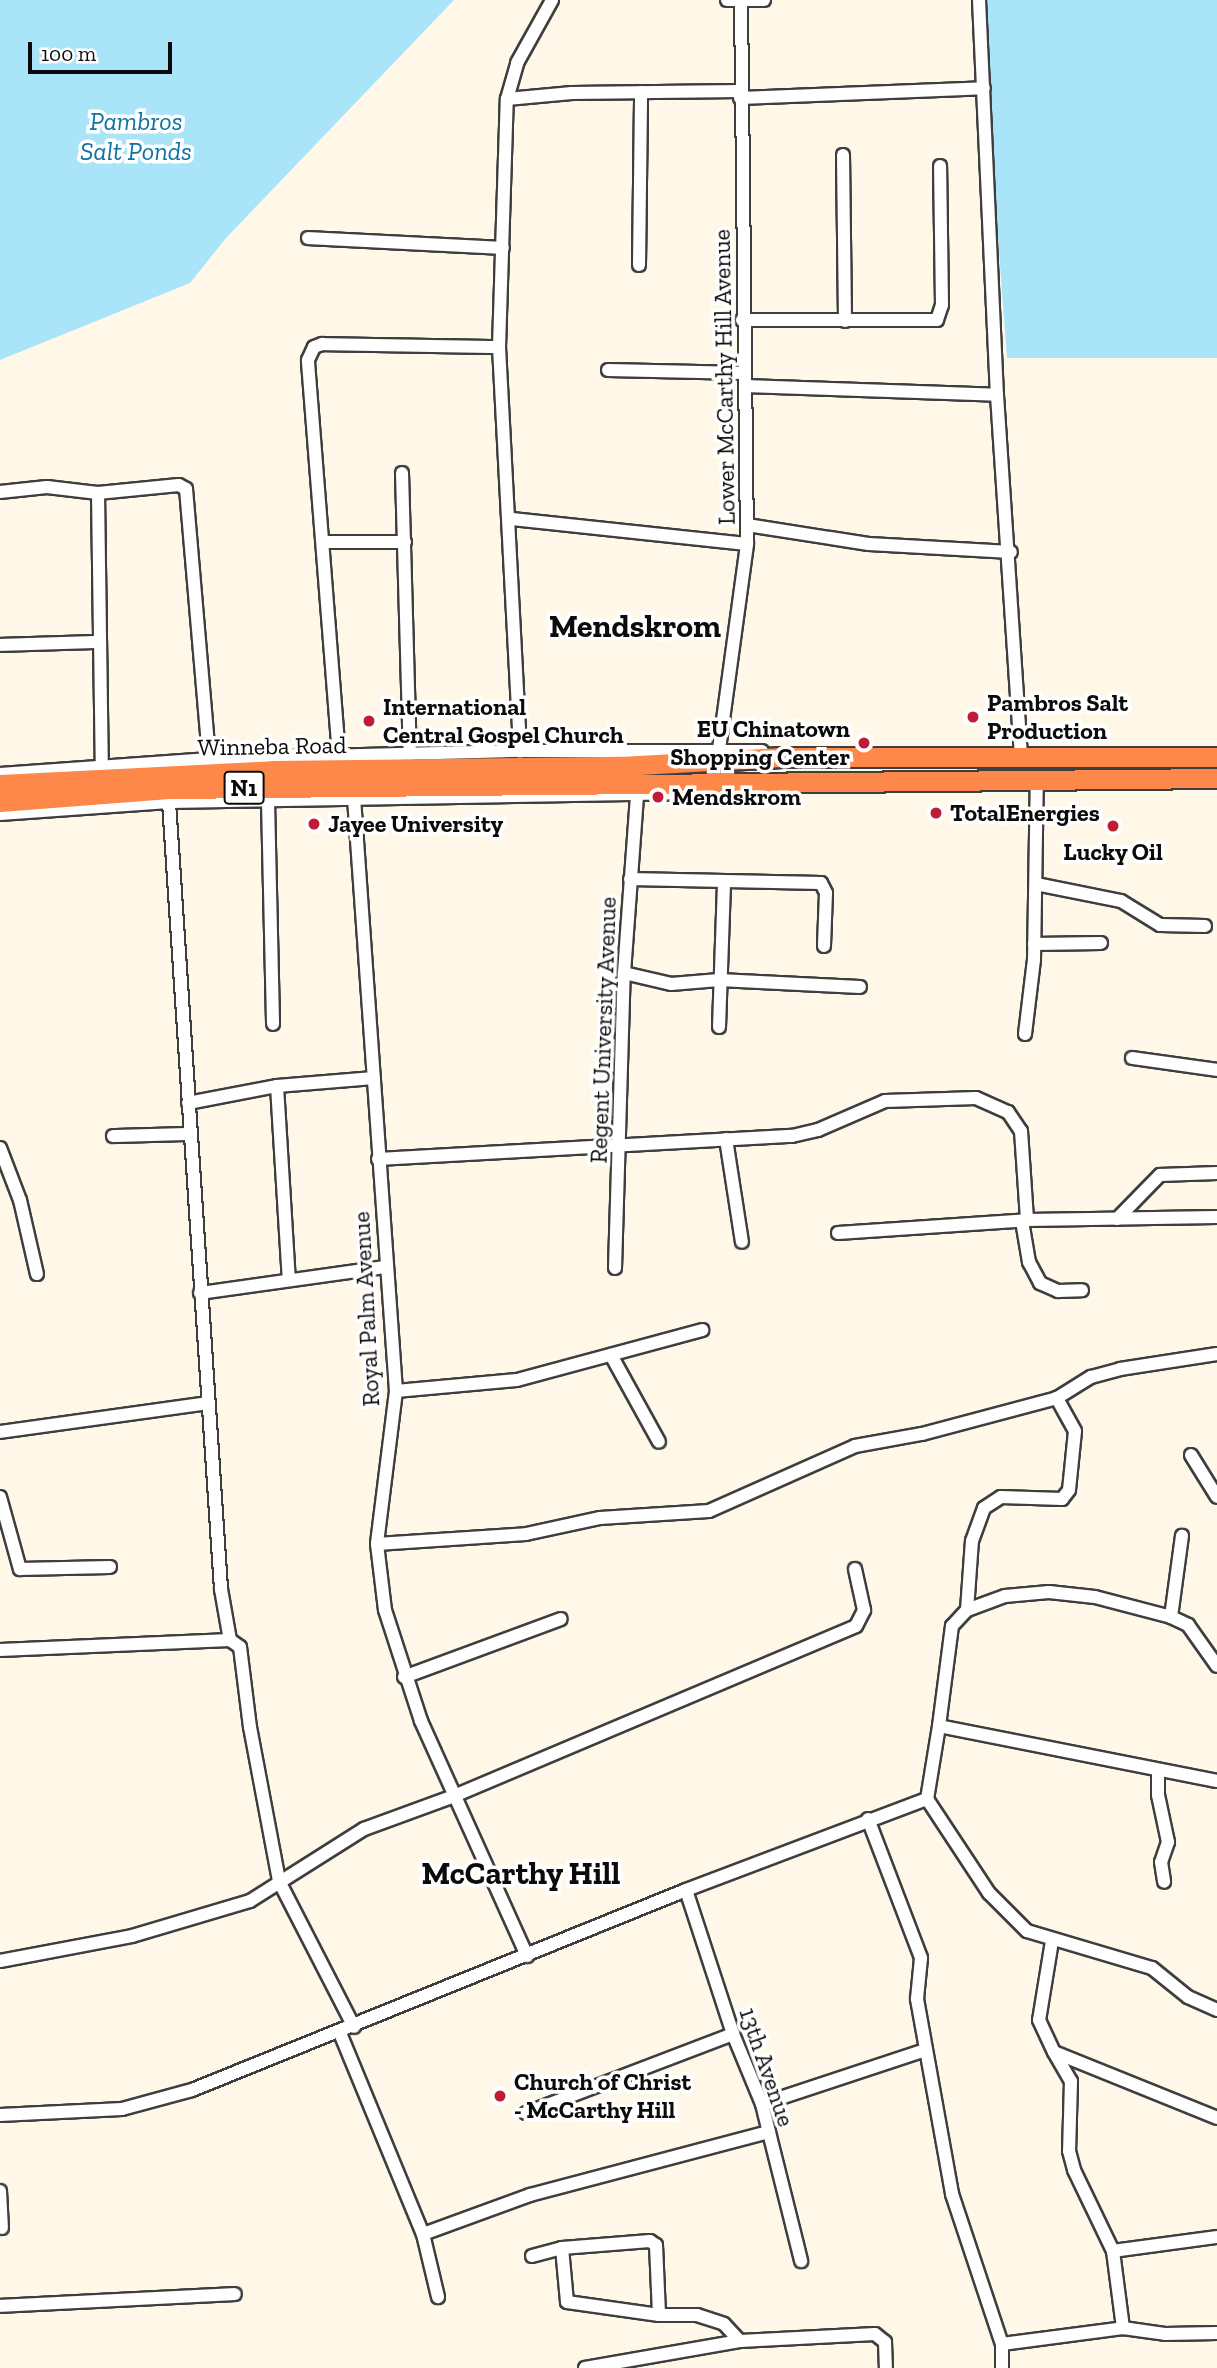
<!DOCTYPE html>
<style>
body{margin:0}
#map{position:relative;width:1217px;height:2368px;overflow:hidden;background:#fff8e9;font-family:"Zilla Slab",serif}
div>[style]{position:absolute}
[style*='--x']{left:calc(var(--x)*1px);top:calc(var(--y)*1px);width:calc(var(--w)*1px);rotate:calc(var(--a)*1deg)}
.water>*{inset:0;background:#aae4f9}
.roads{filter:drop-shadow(2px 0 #3e3e3e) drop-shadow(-2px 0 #3e3e3e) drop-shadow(0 2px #3e3e3e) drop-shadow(0 -2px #3e3e3e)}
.minor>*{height:12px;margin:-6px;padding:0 6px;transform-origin:6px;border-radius:6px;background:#fff}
.highway>*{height:19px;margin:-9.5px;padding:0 9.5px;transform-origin:9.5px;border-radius:9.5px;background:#fd8849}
.dots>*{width:19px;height:19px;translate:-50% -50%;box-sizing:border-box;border:4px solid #fff;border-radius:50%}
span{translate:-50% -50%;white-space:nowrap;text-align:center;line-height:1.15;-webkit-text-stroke:7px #fff;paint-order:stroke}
.shield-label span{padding:2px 5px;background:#fff;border:2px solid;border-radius:5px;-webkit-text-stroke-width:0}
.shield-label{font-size:23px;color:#0b0b0b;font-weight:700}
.street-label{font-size:24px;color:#0b0b0b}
.poi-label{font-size:24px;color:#0b0b0b;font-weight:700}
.left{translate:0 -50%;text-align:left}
.right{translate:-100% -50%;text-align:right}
.water-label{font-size:26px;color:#0f72a2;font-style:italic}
.district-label{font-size:32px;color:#0b0b0b;font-weight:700}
.scale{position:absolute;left:28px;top:42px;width:144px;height:32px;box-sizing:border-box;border:4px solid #0b0b0b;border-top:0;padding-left:9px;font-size:21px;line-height:24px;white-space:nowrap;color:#0b0b0b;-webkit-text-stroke:5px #fff;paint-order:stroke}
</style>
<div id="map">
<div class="water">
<i style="clip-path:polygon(0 0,454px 0,226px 238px,190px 283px,0 360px)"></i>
<i style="clip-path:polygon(980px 0,1217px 0,1217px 358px,1007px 358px)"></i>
</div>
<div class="roads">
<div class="minor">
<i style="--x:727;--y:0;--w:37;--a:0"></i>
<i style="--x:979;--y:0;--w:395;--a:87.4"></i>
<i style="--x:997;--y:395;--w:364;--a:86.2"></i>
<i style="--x:740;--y:98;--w:244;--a:-2.3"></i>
<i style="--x:507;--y:99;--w:37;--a:-74"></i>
<i style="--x:517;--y:63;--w:72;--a:-60.9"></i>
<i style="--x:843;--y:155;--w:166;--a:89.3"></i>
<i style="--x:308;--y:238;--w:195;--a:2.9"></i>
<i style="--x:639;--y:265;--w:173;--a:-89.3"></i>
<i style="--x:742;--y:320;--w:195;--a:0"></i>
<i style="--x:937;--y:320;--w:16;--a:-72"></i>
<i style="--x:942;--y:305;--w:139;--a:-90.8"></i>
<i style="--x:499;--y:347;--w:248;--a:-88.2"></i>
<i style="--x:507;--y:99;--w:65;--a:-5.3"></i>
<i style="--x:572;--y:93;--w:168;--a:-0.7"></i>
<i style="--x:608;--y:370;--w:137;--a:1.3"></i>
<i style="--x:745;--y:386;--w:252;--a:2"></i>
<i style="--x:402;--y:473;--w:281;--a:88.4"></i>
<i style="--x:0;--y:492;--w:47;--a:-6.1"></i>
<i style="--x:47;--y:487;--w:51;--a:6.7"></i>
<i style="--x:98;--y:493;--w:81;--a:-5.6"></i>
<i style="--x:179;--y:485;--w:8;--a:30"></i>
<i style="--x:186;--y:489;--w:271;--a:85.1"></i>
<i style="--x:98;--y:493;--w:272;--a:89.2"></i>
<i style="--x:512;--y:519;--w:236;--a:6.1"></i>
<i style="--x:747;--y:525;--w:123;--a:8.9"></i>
<i style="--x:869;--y:544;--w:142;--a:3.2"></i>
<i style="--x:324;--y:542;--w:81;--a:0"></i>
<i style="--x:0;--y:645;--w:97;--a:-1.8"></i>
<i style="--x:719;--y:749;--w:207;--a:-82.2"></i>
<i style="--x:747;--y:544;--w:542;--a:-90.63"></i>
<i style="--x:339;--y:756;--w:397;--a:-94.5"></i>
<i style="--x:308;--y:360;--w:14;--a:-65"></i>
<i style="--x:314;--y:347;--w:9;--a:-21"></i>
<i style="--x:322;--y:344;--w:177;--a:1"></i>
<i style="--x:499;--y:347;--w:405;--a:87"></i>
<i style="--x:0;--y:774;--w:210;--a:-4.1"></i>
<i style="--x:209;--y:759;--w:311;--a:-1.5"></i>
<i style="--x:520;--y:751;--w:242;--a:0"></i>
<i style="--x:354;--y:798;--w:594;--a:85.95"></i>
<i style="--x:396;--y:1391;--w:154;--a:97.1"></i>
<i style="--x:377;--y:1544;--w:66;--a:83.1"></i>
<i style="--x:385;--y:1610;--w:117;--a:72"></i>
<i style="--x:421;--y:1721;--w:258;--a:65.7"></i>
<i style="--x:268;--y:801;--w:223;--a:88.7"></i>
<i style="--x:169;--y:802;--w:789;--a:86.22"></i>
<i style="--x:221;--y:1589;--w:52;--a:80"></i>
<i style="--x:0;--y:814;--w:169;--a:-4.1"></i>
<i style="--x:169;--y:802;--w:520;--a:-0.99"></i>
<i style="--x:630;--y:879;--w:191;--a:1.2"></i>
<i style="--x:821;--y:883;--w:11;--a:63"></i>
<i style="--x:826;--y:893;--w:53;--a:92.2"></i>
<i style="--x:1036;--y:884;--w:87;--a:11.3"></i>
<i style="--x:1121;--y:901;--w:46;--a:31.6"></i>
<i style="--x:1160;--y:925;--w:45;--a:1.3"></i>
<i style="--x:1034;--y:944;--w:67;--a:-0.9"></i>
<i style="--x:624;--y:973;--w:48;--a:13.2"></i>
<i style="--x:671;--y:984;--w:48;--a:-4.8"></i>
<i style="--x:719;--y:980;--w:141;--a:2.8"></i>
<i style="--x:719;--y:1027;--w:144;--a:-88"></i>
<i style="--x:1025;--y:1034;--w:75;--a:-83.1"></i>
<i style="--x:1034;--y:960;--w:181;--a:-89.1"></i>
<i style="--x:1132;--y:1058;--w:86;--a:8"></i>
<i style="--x:277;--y:1086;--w:194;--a:86.5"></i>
<i style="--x:188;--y:1103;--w:91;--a:-10.8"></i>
<i style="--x:277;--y:1086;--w:97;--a:-4.7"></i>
<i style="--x:113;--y:1136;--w:76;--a:-1.5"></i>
<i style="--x:726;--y:1139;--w:104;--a:81.2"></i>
<i style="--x:0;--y:1148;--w:56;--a:69"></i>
<i style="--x:20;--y:1200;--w:76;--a:77.1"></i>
<i style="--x:378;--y:1159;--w:415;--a:-3.2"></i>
<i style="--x:792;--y:1136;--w:27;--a:-13"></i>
<i style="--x:818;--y:1130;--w:73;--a:-23.4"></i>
<i style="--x:885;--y:1101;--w:91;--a:-1.9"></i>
<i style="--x:976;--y:1098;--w:35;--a:24"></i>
<i style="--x:1008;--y:1112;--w:23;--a:56"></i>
<i style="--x:1021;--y:1131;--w:89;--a:86.1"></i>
<i style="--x:1117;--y:1219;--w:62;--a:-45.7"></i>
<i style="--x:1160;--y:1175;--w:57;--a:-2"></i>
<i style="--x:1022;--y:1221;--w:42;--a:80.3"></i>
<i style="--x:1029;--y:1262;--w:24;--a:62"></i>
<i style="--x:1040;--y:1283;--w:20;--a:24"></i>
<i style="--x:1058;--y:1291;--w:24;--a:-2"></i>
<i style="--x:838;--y:1233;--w:189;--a:-3.9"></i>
<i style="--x:1027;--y:1220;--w:190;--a:-0.9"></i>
<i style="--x:615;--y:1268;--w:295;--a:-88.3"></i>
<i style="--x:624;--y:973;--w:178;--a:-85.8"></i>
<i style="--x:200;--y:1293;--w:186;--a:-8"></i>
<i style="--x:611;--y:1355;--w:99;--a:61.1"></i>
<i style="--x:396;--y:1391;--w:121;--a:-5.2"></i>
<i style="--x:517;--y:1380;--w:192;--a:-15.1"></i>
<i style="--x:0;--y:1432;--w:210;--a:-7.9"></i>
<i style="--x:1191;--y:1455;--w:49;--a:58.2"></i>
<i style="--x:0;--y:1497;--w:75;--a:74.5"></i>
<i style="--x:20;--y:1569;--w:90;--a:-1.3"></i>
<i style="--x:377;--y:1544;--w:149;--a:-3.8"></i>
<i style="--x:526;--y:1534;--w:76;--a:-12.2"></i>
<i style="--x:600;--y:1518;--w:109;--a:-3.7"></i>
<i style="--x:709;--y:1511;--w:160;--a:-24"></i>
<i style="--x:855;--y:1446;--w:68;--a:-10.2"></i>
<i style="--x:922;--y:1434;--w:140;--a:-14.9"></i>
<i style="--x:1057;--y:1398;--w:40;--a:-32"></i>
<i style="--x:1091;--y:1377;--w:30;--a:-15"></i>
<i style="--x:1120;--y:1369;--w:98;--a:-8.8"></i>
<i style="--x:967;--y:1610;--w:69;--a:-85.9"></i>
<i style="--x:972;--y:1541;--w:35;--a:-70"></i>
<i style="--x:984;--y:1508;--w:20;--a:-33"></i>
<i style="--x:1001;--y:1497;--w:61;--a:1.9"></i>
<i style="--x:1062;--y:1499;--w:11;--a:-52"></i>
<i style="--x:1069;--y:1490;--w:59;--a:-84.2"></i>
<i style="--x:1075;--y:1431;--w:38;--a:-119"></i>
<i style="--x:1171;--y:1617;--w:82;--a:-82.3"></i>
<i style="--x:0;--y:1650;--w:230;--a:-2.5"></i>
<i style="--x:230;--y:1640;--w:12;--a:35"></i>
<i style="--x:240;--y:1647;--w:81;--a:82.9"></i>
<i style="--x:250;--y:1727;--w:157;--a:79.3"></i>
<i style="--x:279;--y:1881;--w:164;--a:62.8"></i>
<i style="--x:404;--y:1677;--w:167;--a:-20.3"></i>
<i style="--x:939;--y:1726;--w:101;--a:-82.6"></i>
<i style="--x:952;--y:1626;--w:22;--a:-47"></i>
<i style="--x:967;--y:1610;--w:40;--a:-20.2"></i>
<i style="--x:1005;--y:1596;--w:44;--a:-5.2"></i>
<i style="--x:1049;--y:1592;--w:46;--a:6.2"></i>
<i style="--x:1095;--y:1597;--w:79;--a:14.7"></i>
<i style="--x:1171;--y:1617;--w:19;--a:25"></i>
<i style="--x:1188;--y:1625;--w:50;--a:54.7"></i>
<i style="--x:1158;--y:1771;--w:24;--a:90"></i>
<i style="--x:1158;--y:1795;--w:48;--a:78"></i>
<i style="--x:1168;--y:1842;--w:21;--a:109"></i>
<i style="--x:1161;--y:1862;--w:20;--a:81"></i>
<i style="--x:1217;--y:1781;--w:283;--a:-168.8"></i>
<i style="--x:939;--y:1726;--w:74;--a:99.3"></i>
<i style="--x:927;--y:1799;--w:113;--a:56.6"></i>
<i style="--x:989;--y:1893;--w:54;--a:45"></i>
<i style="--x:1027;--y:1931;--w:130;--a:16.5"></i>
<i style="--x:1152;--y:1968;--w:46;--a:38.9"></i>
<i style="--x:1188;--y:1997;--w:32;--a:24"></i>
<i style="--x:868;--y:1819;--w:149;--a:69.1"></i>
<i style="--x:921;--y:1958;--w:41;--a:95.6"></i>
<i style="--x:917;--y:1999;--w:198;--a:79.8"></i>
<i style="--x:952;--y:2194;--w:158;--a:71.6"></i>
<i style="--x:1002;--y:2344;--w:24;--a:90"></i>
<i style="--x:686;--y:1890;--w:151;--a:71.9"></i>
<i style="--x:733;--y:2034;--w:76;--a:67.5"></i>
<i style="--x:762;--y:2104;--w:162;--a:76"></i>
<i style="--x:1052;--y:1941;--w:80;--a:99.3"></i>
<i style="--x:1039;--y:2020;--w:35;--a:65"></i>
<i style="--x:1054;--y:2052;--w:176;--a:22"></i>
<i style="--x:0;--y:1961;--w:134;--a:-10.7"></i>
<i style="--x:132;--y:1936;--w:123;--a:-16.5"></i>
<i style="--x:250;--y:1901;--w:135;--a:-32.3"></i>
<i style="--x:364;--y:1829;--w:96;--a:-20.1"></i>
<i style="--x:454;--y:1796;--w:436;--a:-22.9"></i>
<i style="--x:856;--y:1626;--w:18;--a:-63"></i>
<i style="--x:864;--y:1610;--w:42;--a:-102.4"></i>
<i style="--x:340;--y:2033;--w:217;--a:67.6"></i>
<i style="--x:423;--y:2234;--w:65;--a:76.6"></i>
<i style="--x:1054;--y:2052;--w:34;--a:60"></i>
<i style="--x:1071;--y:2081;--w:70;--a:91.6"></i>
<i style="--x:1069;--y:2151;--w:20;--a:75"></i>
<i style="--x:1074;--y:2170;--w:90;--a:64.3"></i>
<i style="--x:1113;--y:2251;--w:78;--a:82.6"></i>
<i style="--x:762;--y:2104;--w:172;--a:-18.3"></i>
<i style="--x:526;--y:2113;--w:222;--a:-20.9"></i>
<i style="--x:0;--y:2115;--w:122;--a:-2.8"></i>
<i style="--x:122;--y:2109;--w:73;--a:-15.2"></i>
<i style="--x:192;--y:2090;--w:533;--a:-22.04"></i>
<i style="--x:686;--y:1890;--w:258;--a:-20.7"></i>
<i style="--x:0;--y:2191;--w:37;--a:87"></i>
<i style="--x:423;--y:2234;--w:114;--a:-20"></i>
<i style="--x:530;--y:2195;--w:247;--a:-14.8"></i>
<i style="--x:562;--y:2248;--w:54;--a:84.7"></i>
<i style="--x:567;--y:2302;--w:93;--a:8"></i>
<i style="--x:659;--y:2315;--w:38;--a:0"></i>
<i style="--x:697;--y:2315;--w:28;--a:18"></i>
<i style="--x:724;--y:2324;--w:23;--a:47"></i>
<i style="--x:1113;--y:2251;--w:105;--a:-7.7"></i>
<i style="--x:532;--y:2256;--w:31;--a:-15"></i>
<i style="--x:562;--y:2248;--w:88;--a:-4.5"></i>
<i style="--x:650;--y:2241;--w:7;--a:34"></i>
<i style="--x:656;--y:2245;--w:70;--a:87.5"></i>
<i style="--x:0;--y:2306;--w:235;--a:-2.9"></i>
<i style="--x:1002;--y:2344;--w:122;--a:-7.5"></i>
<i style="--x:1123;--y:2328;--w:42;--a:8.1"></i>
<i style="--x:1165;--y:2334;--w:52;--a:-1.1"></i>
<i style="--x:585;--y:2368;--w:157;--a:-9.9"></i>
<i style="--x:740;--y:2341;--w:135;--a:-3"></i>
<i style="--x:875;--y:2334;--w:13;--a:39"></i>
<i style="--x:885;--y:2342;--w:26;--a:88"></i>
</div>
<div class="highway">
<i style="--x:0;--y:784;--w:273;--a:-2.9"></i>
<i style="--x:273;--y:770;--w:348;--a:-0.7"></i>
<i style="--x:621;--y:766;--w:161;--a:-3.2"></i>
<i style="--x:782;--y:757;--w:435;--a:0"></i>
<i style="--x:0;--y:802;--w:169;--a:-4.4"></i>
<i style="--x:168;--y:789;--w:1049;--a:-0.6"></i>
</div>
</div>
<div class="dots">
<i style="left:973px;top:717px;background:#c11c36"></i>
<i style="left:369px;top:721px;background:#c11c36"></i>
<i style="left:864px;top:743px;background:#c11c36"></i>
<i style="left:658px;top:797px;background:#c11c36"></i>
<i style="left:936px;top:813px;background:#c11c36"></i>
<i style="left:314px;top:824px;background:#c11c36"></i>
<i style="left:1113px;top:826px;background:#c11c36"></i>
<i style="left:500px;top:2096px;background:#c11c36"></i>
</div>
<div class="shield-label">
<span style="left:244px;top:788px">N1</span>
</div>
<div class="street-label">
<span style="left:724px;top:377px;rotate:-91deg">Lower McCarthy Hill Avenue</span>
<span style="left:272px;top:746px;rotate:-1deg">Winneba Road</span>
<span style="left:603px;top:1030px;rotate:-88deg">Regent University Avenue</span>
<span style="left:366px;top:1309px;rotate:-93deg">Royal Palm Avenue</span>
<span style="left:767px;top:2067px;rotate:71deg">13th Avenue</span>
</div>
<div class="poi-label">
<span class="left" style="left:987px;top:717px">Pambros Salt<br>Production</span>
<span class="left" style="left:383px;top:721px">International<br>Central Gospel Church</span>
<span class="right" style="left:850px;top:743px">EU Chinatown<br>Shopping Center</span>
<span class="left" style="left:672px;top:797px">Mendskrom</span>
<span class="left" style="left:950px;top:813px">TotalEnergies</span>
<span class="left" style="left:328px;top:824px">Jayee University</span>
<span style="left:1113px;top:852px">Lucky Oil</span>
<span class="left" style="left:514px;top:2096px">Church of Christ<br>- McCarthy Hill</span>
</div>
<div class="water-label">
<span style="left:136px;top:137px">Pambros<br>Salt Ponds</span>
</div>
<div class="district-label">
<span style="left:635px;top:626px">Mendskrom</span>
<span style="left:521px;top:1873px">McCarthy Hill</span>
</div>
<div class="scale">100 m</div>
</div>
